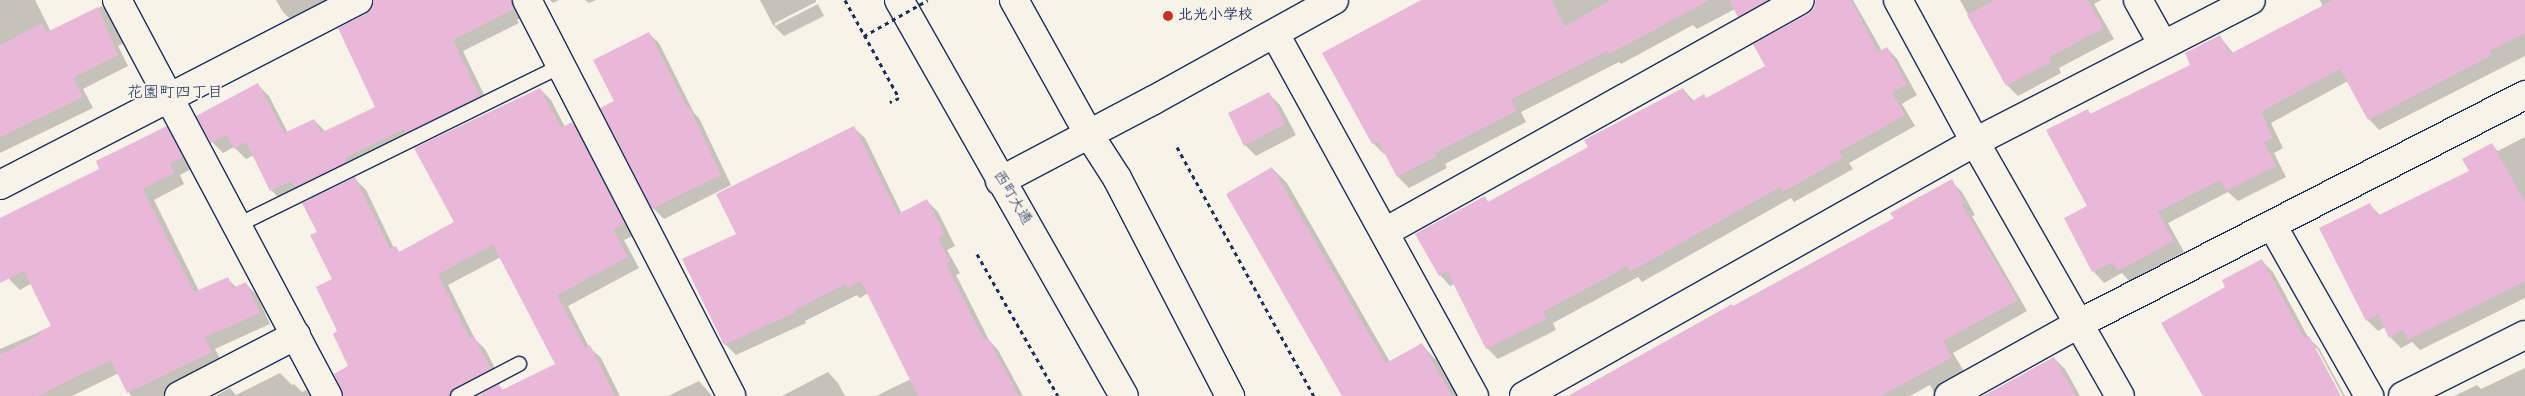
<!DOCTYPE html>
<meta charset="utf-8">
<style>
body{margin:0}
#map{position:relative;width:2525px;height:396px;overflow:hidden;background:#f7f3e8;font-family:Mynerve,"Klee One",sans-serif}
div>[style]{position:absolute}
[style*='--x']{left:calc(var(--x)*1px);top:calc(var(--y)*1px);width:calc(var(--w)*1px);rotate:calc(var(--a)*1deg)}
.shadow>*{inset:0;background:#0003}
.building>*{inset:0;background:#e9b8d9}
.path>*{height:3px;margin-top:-1.5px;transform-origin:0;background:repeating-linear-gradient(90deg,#1b2f5e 0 4px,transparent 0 8px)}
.roads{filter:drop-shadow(1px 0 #1b2f5e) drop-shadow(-1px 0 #1b2f5e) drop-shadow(0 1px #1b2f5e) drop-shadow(0 -1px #1b2f5e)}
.lane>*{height:14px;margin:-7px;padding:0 7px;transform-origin:7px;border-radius:7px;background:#f7f3e8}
.street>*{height:28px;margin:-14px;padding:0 14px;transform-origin:14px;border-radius:14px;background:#f7f3e8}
.secondary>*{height:28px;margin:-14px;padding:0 14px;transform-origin:14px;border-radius:14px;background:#f7f3e8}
.path-bridge>*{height:3px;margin-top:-1.5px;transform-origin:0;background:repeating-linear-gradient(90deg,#1b2f5e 0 4px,transparent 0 8px)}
.dots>*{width:14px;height:14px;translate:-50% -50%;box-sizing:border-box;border:2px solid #f7f3e8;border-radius:50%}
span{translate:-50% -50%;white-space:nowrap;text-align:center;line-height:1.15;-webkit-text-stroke:4px #f7f3e8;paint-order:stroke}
.poi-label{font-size:15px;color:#1b2f5e;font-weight:700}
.left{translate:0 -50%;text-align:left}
.street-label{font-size:15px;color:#1b2f5e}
.neighbourhood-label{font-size:16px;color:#1b2f5e}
</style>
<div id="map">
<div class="shadow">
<i style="clip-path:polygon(0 0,35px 0,51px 32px,102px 6px,113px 17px,126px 42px,118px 46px,128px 66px,83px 89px,93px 108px,0 153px)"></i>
<i style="clip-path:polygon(276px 0,338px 0,294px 23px,283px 12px)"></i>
<i style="clip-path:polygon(408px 0,528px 0,523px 17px,517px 20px,519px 23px,463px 51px,490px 107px,282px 201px,271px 190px,254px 155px,246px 159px,234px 147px,223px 153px,212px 142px,258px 85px,269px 96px,288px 133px,314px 120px,325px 131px,377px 107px)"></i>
<i style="clip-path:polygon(550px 0,559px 0,553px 3px)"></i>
<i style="clip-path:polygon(585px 0,596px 0,589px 3px)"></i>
<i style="clip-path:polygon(760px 0,816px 0,816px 2px,775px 23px,775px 26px,818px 4px,824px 16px,784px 36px,773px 25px)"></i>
<i style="clip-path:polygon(1434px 0,1768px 0,1775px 13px,1750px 27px,1735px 9px,1697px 29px,1693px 25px,1621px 64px,1619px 62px,1521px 112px,1526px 122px,1445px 164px,1447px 168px,1409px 188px,1398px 177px,1386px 153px,1384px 154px,1373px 143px)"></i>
<i style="clip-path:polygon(1834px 0,1853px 0,1882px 51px,1887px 48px,1897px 59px,1917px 95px,1902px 104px,1915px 126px,1849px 163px,1853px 169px,1794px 202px,1791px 198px,1642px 282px,1638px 277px,1553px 323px,1556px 330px,1498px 359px,1487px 348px,1455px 284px,1450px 286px,1440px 275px,1484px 198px,1489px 202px,1590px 148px,1683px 89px,1694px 101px,1706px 99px,1767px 67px)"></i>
<i style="clip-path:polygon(1960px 0,2101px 0,2094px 4px,2114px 39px,2059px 68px,2061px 73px,2018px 96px,2007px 85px)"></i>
<i style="clip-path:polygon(2320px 0,2525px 0,2525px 56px,2379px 130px,2369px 119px,2348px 81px,2271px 123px,2283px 148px,2274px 153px,2286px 177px,2238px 201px,2228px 192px,2168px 223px,2184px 252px,2129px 281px,2122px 273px,2104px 283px,2094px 272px,2066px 218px,2088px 206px,2087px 110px,2092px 115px,2192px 65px,2220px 37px,2234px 54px,2323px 7px)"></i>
<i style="clip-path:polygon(648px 33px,659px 43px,694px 113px,699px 118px,731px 185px,664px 219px,654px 209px,602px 108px,615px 102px)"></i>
<i style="clip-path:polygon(540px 89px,551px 100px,565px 127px,572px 123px,583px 135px,635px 235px,624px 240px,639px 268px,568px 306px,589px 347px,601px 358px,620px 396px,479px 396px,499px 386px,504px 391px,557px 364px,501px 257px,448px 285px,475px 339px,485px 349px,501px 380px,471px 396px,345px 396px,350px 367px,339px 332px,334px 280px,319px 233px,355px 179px,366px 190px,394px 248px,400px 252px,456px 223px)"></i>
<i style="clip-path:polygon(1269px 94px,1280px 105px,1296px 135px,1256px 156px,1245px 145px)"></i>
<i style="clip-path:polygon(166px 128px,177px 139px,193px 168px,180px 175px,184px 184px,154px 200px,199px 291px,227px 278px,237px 288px,246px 284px,257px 295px,270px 324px,215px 349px,226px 370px,180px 396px,131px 396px,119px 373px,72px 396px,0 396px,0 349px,53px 326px,32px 283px,20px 290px,9px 279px,0 262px,0 219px,101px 169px)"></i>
<i style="clip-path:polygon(854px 128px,865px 138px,902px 214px,927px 201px,938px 212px,955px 246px,947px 250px,960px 273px,956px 275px,989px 340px,998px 350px,1023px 396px,876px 396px,911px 379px,868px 293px,860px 298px,857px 295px,805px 321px,806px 323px,736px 355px,725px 344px,738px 235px)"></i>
<i style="clip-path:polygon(2525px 137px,2525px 298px,2420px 350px,2412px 342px,2401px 348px,2390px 337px,2385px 327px,2378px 331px,2367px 320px,2370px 205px,2381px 216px,2470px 172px,2491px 144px,2498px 151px)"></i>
<i style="clip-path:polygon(1272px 168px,1287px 183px,1390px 362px,1422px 345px,1436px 360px,1457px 396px,1344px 396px)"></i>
<i style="clip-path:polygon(1951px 181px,1962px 192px,1975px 215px,1972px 216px,2027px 311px,1953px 353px,1971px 383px,1936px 396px,1930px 385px,1910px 396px,1571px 396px,1895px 219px)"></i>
<i style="clip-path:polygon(2262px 261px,2273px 272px,2308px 337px,2319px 348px,2345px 396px,2343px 396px,2317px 348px,2314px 348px,2340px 396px,2204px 396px,2227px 287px)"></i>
<i style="clip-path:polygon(2054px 358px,2065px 369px,2080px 396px,1984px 396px)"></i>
<i style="clip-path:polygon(2525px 368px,2525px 396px,2454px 396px,2477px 385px,2481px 389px)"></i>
<i style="clip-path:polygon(828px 372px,838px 383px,845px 396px,782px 396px)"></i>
<i style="clip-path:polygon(280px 373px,292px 385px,294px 384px,302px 392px,306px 390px,312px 396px,215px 396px,230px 388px,236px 395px)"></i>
<i style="clip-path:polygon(699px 381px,712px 396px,668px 396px)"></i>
</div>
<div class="building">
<i style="clip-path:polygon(374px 0,511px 0,514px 9px,453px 40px,480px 96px,406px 133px,404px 129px,345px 158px,347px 162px,295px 187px,291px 181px,270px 191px,246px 142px,234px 149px,226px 135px,211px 143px,196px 116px,258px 83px,284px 133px,314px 119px,321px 133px,375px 107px,338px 28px,366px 14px,371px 8px)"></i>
<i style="clip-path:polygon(1421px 0,1551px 0,1565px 26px,1611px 0,1710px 0,1609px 54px,1607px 51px,1511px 100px,1516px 111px,1435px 153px,1437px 156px,1397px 177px,1378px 141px,1372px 144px,1322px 53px)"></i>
<i style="clip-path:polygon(1729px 0,1768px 0,1738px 17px)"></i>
<i style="clip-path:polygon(1816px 0,1851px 0,1878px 52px,1887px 47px,1907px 84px,1892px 93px,1905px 115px,1839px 152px,1843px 158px,1783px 192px,1780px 187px,1630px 272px,1628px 266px,1543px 312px,1547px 319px,1486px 349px,1447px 271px,1439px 276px,1415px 234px,1485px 196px,1488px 202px,1588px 147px,1584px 140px,1683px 88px,1691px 102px,1704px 94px,1706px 98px,1765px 66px,1753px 44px,1808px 14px,1814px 8px)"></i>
<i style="clip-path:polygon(1994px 0,2088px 0,2104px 28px,2049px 57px,2051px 62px,2006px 86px,1967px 15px)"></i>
<i style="clip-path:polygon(2333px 0,2525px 0,2525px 33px,2490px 51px,2492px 55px,2368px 120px,2340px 69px,2286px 98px,2261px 112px,2273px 137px,2264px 142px,2276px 166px,2226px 191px,2220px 180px,2158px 212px,2174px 241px,2117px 271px,2113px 262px,2092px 272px,2064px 218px,2087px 206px,2046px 130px,2088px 109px,2090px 114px,2190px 65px,2185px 53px,2220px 35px,2230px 54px)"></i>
<i style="clip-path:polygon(98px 7px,118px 55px,73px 78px,83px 97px,0 137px,0 45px,42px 23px,47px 32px)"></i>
<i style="clip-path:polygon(649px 32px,687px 108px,689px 107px,721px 175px,652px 209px,600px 108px,614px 101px,593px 60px)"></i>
<i style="clip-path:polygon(540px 88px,561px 128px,572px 122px,625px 224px,613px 229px,628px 257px,557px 295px,585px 348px,590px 345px,615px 396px,477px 396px,499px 384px,502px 390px,555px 364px,493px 245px,438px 274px,470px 339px,474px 336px,491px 369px,454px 388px,449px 396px,344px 396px,334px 374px,348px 366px,333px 334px,337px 331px,316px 287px,332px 279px,310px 235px,317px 232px,302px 203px,355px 177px,390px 249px,396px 246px,399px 252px,454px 222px,414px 148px)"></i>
<i style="clip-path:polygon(1269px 92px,1285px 124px,1244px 146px,1228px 113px)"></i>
<i style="clip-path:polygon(167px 126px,183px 157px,170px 164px,174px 173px,143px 189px,194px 292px,228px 277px,233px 288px,246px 282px,260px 313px,205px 337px,212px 352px,127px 393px,111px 360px,38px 396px,0 396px,0 355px,40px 335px,38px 332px,51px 326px,24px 271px,0 283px,0 218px,99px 169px,96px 161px)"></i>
<i style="clip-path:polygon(854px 126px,898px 214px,927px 199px,945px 235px,938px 238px,950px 262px,946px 264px,984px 340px,988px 338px,1019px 396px,918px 396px,861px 281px,848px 288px,846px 284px,795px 310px,796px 312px,724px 345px,682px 259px,736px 234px,716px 194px)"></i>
<i style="clip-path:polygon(2492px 143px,2525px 202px,2525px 281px,2408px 340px,2403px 330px,2389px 338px,2378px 314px,2366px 321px,2319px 228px,2370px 203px,2377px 216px,2469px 171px,2462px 159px)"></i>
<i style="clip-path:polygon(1272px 167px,1386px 363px,1422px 343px,1452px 396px,1342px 396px,1226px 194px)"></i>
<i style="clip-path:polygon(1952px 179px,1965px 203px,1962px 205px,2018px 300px,1943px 341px,1952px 357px,1922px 374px,1880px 396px,1568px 396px,1732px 304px,1733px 306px,1894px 218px,1890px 213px)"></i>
<i style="clip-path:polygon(2262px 259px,2304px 338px,2309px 336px,2341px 396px,2203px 396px,2161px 323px,2225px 287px,2222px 280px)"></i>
<i style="clip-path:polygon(2054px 357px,2076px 396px,1983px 396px)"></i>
</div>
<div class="path">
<i style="--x:845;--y:0;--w:112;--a:61.1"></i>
<i style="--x:899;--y:98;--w:10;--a:156"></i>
<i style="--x:1177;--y:147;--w:284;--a:61.2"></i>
<i style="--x:977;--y:254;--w:163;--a:60.3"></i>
</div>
<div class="roads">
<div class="lane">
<i style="--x:236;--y:226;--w:362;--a:-26.2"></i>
<i style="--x:458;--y:396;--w:69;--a:-27.7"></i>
</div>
<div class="street">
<i style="--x:117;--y:0;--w:449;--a:62"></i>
<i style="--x:527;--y:0;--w:445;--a:62.7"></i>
<i style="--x:1898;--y:0;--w:162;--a:61.5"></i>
<i style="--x:1975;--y:142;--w:292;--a:60.3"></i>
<i style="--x:2138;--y:0;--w:51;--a:60.9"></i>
<i style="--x:1275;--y:34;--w:413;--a:61.2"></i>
<i style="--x:1000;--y:181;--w:172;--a:-27.8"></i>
<i style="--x:1152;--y:101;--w:208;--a:-29"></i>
<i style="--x:0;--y:185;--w:403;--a:-27.3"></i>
<i style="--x:2272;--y:225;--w:197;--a:60.4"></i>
<i style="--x:1385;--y:232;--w:475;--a:-29.2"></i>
<i style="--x:179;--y:396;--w:132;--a:-27.5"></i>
<i style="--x:1524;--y:396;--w:518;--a:-29.39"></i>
<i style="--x:1975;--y:142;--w:310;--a:-27.2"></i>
<i style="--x:1949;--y:396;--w:150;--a:-29.1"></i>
<i style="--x:2080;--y:323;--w:500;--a:-27.13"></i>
<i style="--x:2403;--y:396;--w:136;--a:-26.6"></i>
</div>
<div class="secondary">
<i style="--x:899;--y:0;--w:455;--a:60.4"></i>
<i style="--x:1014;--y:0;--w:152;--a:60.9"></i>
<i style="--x:1088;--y:133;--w:54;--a:57.2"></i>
<i style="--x:1117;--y:178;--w:246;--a:62.6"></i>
</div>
</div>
<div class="path-bridge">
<i style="--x:864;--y:36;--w:73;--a:-29.4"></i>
</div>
<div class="dots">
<i style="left:1168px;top:16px;background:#c8321e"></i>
</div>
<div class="poi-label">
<span class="left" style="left:1178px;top:16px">北光小学校</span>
</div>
<div class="street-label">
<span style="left:1012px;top:198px;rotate:59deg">西町大通</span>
</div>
<div class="neighbourhood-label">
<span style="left:175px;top:93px">花園町四丁目</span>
</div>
</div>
